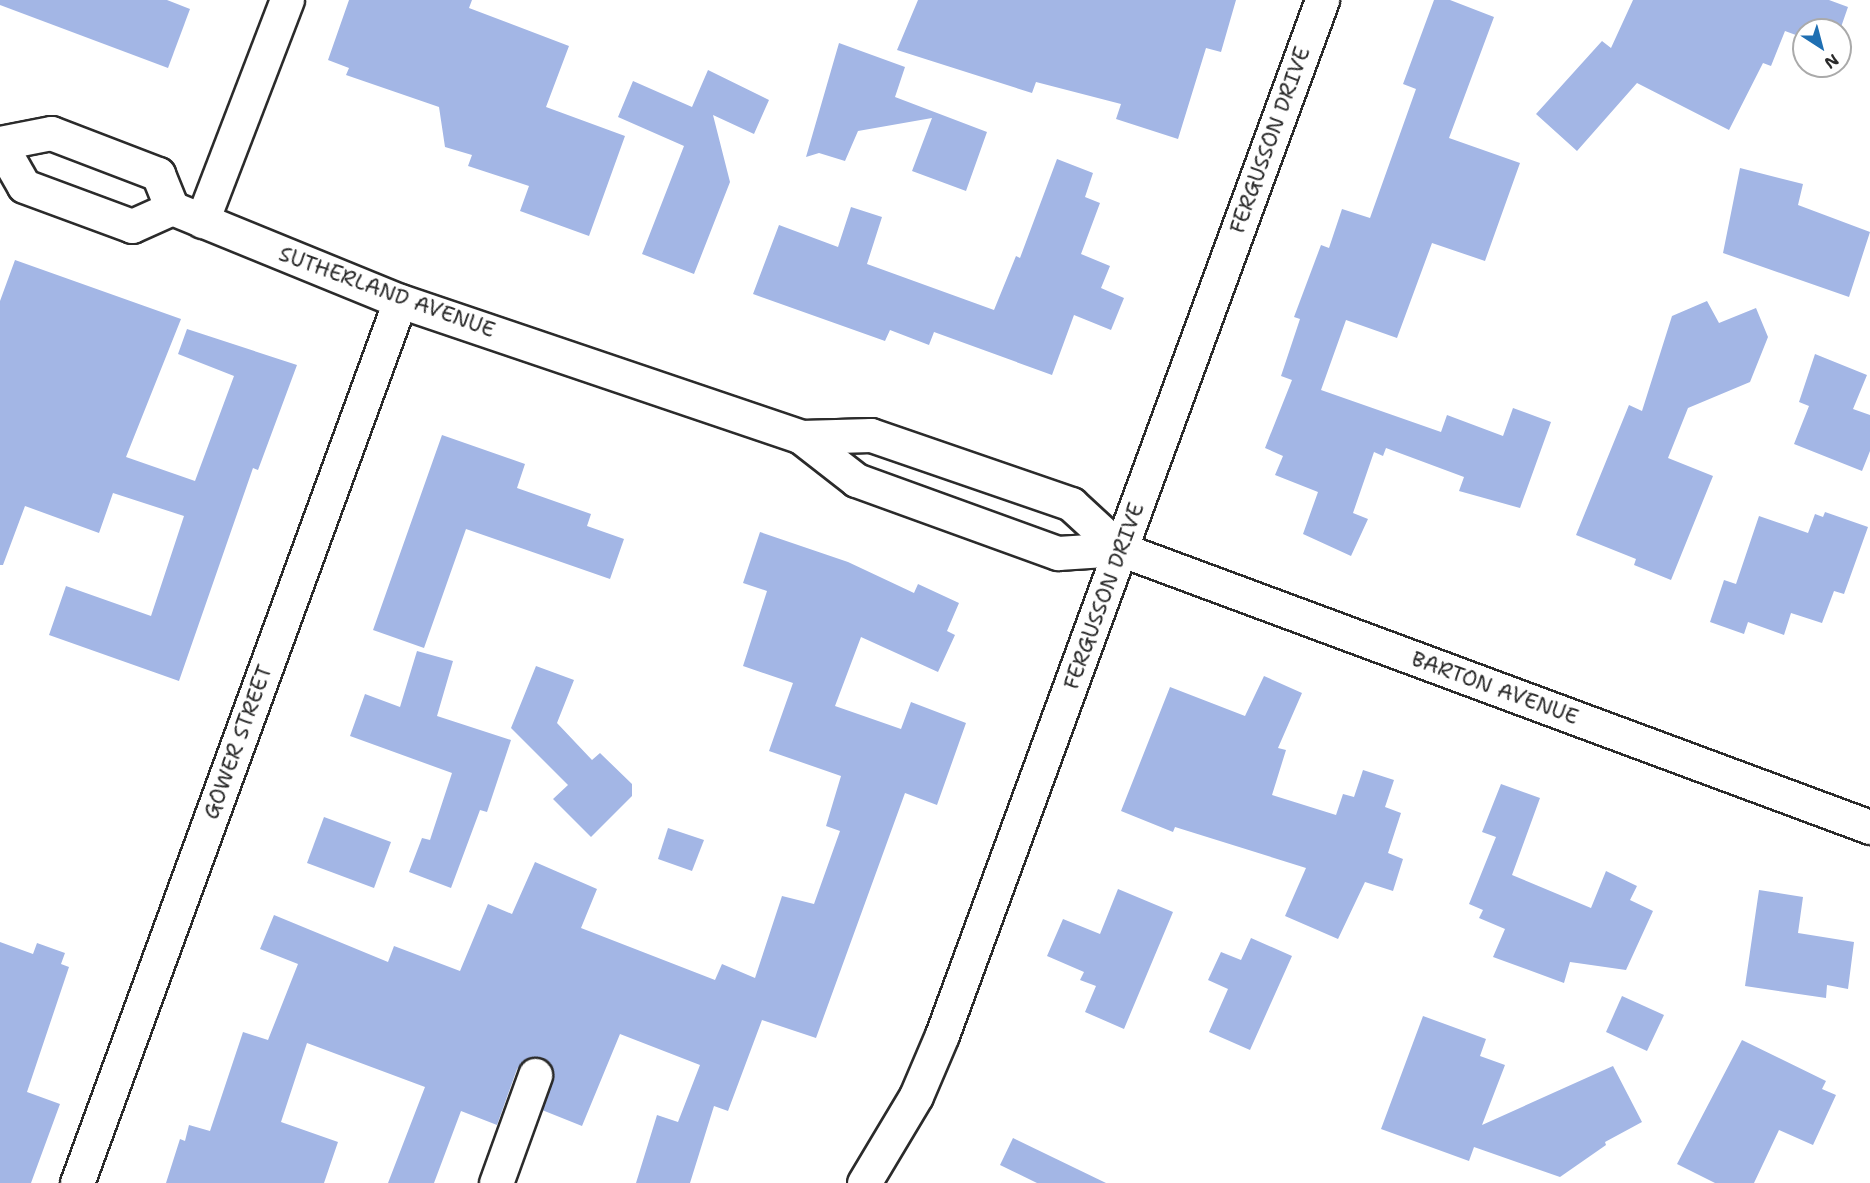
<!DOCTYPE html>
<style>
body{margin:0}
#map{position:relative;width:1870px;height:1183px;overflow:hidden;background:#fff;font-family:"Shantell Sans",sans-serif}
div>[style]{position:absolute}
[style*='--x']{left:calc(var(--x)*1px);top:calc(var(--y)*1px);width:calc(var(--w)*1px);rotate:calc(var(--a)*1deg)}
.building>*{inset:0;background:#a3b6e5}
.roads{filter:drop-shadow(2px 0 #2b2b2b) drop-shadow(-2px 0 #2b2b2b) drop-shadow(0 2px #2b2b2b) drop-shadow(0 -2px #2b2b2b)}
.minor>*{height:33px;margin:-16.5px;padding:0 16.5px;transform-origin:16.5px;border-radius:16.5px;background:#fff}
.major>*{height:33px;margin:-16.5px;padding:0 16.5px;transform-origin:16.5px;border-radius:16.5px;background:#fff}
span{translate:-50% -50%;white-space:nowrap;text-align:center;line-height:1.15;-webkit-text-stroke:4.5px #fff;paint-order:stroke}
.street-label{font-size:21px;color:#2b2b2b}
.north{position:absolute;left:1792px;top:18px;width:60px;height:60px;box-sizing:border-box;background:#fff;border:2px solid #aaa;border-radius:50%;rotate:144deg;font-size:16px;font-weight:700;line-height:24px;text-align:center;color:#2b2b2b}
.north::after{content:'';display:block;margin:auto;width:21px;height:27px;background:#1f6fb2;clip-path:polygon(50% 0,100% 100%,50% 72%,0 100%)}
</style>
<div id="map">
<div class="building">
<i style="clip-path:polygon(0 0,167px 0,190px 9px,168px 68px,0 5px)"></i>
<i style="clip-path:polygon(349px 0,472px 0,469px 8px,569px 46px,546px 107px,625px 136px,589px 236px,520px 211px,529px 186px,468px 166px,472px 155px,445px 147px,439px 107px,346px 75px,349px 68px,328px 60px)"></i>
<i style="clip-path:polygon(918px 0,1236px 0,1221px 52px,1206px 48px,1178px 139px,1116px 119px,1121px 104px,1036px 82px,1032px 93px,897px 50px)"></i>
<i style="clip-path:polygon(1434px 0,1450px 0,1494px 17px,1449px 138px,1520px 163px,1485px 261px,1432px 243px,1397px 338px,1346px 320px,1321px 390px,1441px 432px,1447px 415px,1503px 436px,1513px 408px,1551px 422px,1520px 508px,1459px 491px,1464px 477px,1386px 448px,1383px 456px,1374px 452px,1353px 513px,1368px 519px,1351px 556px,1303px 534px,1318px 492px,1275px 475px,1283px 456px,1265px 448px,1292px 380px,1281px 376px,1300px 319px,1294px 317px,1321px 245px,1329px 248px,1342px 209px,1370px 218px,1416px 89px,1403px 84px)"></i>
<i style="clip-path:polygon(1633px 0,1829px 0,1848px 7px,1840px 30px,1804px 30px,1804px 38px,1785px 31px,1771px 66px,1763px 63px,1729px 130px,1637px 83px,1577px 151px,1536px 114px,1602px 41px,1611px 48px)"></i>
<i style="clip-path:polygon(839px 43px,905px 67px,895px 97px,987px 132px,966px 191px,912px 171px,932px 118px,858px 131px,845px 161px,819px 153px,806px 157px)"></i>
<i style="clip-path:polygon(708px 70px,769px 100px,754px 134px,713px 115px,730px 182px,694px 274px,642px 254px,684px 146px,618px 117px,633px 81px,692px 107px)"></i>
<i style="clip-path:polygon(1057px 159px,1093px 173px,1085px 197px,1100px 203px,1081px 254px,1110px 266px,1101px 288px,1124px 298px,1111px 330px,1074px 315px,1052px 375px,934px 332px,929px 345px,890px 330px,885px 341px,753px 294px,779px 225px,838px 247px,851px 207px,882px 217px,867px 264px,994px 310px,1016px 256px,1020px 258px)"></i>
<i style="clip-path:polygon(1740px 168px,1803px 184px,1798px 205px,1870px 232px,1849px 297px,1723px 253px)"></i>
<i style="clip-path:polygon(15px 260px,181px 319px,126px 457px,195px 481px,234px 376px,178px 354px,187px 329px,297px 365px,258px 470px,253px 468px,179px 681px,49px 635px,66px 586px,151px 616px,184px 516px,113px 493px,99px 533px,25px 506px,3px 565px,0 565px,0 301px)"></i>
<i style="clip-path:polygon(1707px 301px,1719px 323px,1756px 308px,1768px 337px,1750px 382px,1688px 408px,1668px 458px,1713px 476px,1671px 580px,1634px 565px,1636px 559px,1576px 535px,1629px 405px,1642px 411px,1672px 316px)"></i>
<i style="clip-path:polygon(1815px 354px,1867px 375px,1853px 409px,1870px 415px,1870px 451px,1862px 471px,1794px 444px,1809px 406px,1799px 402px)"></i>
<i style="clip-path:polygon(442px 435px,525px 464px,517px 488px,591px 514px,587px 526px,624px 539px,610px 579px,466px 529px,424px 648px,373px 630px)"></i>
<i style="clip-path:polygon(1825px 512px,1868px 527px,1844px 594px,1834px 591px,1822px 623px,1791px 613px,1784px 635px,1748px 622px,1744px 634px,1710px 622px,1724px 580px,1736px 584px,1759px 516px,1808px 533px,1815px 514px,1823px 517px)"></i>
<i style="clip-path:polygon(760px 532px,848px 562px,914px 593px,918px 584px,959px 603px,947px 631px,955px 635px,938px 672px,861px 637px,835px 706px,901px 729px,911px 702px,966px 723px,937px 805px,905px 793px,816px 1038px,762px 1020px,728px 1111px,714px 1106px,690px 1183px,636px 1183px,657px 1115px,678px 1122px,700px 1065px,620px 1034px,582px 1126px,542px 1110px,553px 1071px,542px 1058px,531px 1057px,517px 1069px,497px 1125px,461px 1111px,434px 1183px,388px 1183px,425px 1087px,307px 1043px,281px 1122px,338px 1142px,324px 1183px,166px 1183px,180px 1139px,185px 1141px,189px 1125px,210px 1131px,243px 1032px,268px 1040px,298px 964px,260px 949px,274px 915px,388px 962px,394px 946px,460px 971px,488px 904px,512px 914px,535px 862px,597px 889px,581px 928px,715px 980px,722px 964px,755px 978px,782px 896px,814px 904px,840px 831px,826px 826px,841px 776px,769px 751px,793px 683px,743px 666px,767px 591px,743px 583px)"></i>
<i style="clip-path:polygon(417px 651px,453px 661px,437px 716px,511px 740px,487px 812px,480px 810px,451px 888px,409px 872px,422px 838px,430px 840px,452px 773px,350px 736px,365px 694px,400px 707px)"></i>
<i style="clip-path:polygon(536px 666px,574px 680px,557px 723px,592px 760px,600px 753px,632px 784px,632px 796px,591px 837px,553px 799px,568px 785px,511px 728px)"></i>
<i style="clip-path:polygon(1264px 676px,1302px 693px,1278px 748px,1286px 750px,1272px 795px,1336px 815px,1343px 794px,1354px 797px,1363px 770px,1394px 780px,1385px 807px,1401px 813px,1388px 853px,1403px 859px,1393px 891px,1365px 882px,1338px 939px,1285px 916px,1306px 868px,1175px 827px,1173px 832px,1121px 811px,1170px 687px,1245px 716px)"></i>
<i style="clip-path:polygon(1501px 784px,1540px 798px,1512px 875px,1591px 908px,1606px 871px,1637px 886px,1630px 900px,1653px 911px,1626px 970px,1570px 962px,1564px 983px,1493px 957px,1505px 929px,1479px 918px,1483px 910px,1469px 904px,1496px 837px,1482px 832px)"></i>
<i style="clip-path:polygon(324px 817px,391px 842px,374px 888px,307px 863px)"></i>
<i style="clip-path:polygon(668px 828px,704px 840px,692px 871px,658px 859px)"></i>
<i style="clip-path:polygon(1118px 889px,1173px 912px,1124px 1029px,1085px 1012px,1096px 986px,1080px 980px,1084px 972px,1047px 956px,1063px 919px,1100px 934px)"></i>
<i style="clip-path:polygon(1759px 890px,1803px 897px,1798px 933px,1854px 942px,1848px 989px,1827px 985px,1826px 998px,1745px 986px)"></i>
<i style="clip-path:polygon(1251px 938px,1292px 956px,1250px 1050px,1209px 1032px,1228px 989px,1208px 980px,1221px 952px,1241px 960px)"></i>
<i style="clip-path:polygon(0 942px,33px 954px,37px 943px,65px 953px,61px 964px,69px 967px,27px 1092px,60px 1104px,31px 1183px,0 1183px)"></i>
<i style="clip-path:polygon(1622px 996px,1664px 1015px,1647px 1051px,1606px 1032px)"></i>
<i style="clip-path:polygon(1423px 1016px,1486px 1039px,1480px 1056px,1505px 1065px,1482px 1125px,1613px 1066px,1642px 1122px,1605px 1142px,1606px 1145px,1560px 1177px,1474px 1147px,1469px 1161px,1381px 1129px)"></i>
<i style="clip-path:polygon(1742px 1040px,1826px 1081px,1822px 1089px,1836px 1095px,1813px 1145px,1779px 1130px,1754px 1183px,1715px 1183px,1677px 1164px)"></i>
<i style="clip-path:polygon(1013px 1138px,1106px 1183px,1037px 1183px,1000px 1165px)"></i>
</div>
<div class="roads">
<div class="minor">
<i style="--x:0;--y:143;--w:52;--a:-11.1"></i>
<i style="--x:51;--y:133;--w:115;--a:21"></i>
<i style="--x:158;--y:174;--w:37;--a:68"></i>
<i style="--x:0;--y:144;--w:48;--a:60.3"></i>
<i style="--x:24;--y:186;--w:115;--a:20.3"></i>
<i style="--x:132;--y:226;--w:44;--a:-24.2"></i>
<i style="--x:172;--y:208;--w:246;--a:22.2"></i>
<i style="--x:400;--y:301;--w:423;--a:18.7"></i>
<i style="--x:801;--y:437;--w:70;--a:38"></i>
<i style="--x:856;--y:480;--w:215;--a:19.9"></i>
<i style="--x:1058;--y:553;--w:62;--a:-3.7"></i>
<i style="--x:202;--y:221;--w:237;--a:-69"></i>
<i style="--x:801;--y:437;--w:70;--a:-1.6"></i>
<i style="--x:871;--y:435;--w:212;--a:19"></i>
<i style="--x:1071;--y:504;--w:67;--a:42.6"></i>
<i style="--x:1120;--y:549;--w:800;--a:20.34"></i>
<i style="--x:77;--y:1183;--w:939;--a:-69.89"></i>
<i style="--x:496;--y:1183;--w:115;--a:-70.1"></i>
</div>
<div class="major">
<i style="--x:864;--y:1183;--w:101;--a:-59.1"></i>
<i style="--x:916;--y:1096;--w:66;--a:-66.9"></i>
<i style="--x:942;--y:1035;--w:1103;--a:-69.84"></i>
</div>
</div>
<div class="street-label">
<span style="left:1270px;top:140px;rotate:-70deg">FERGUSSON DRIVE</span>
<span style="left:387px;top:292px;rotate:20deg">SUTHERLAND AVENUE</span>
<span style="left:1104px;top:596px;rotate:-70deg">FERGUSSON DRIVE</span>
<span style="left:1495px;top:688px;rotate:20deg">BARTON AVENUE</span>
<span style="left:238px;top:742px;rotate:-70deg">GOWER STREET</span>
</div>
<div class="north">N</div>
</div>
